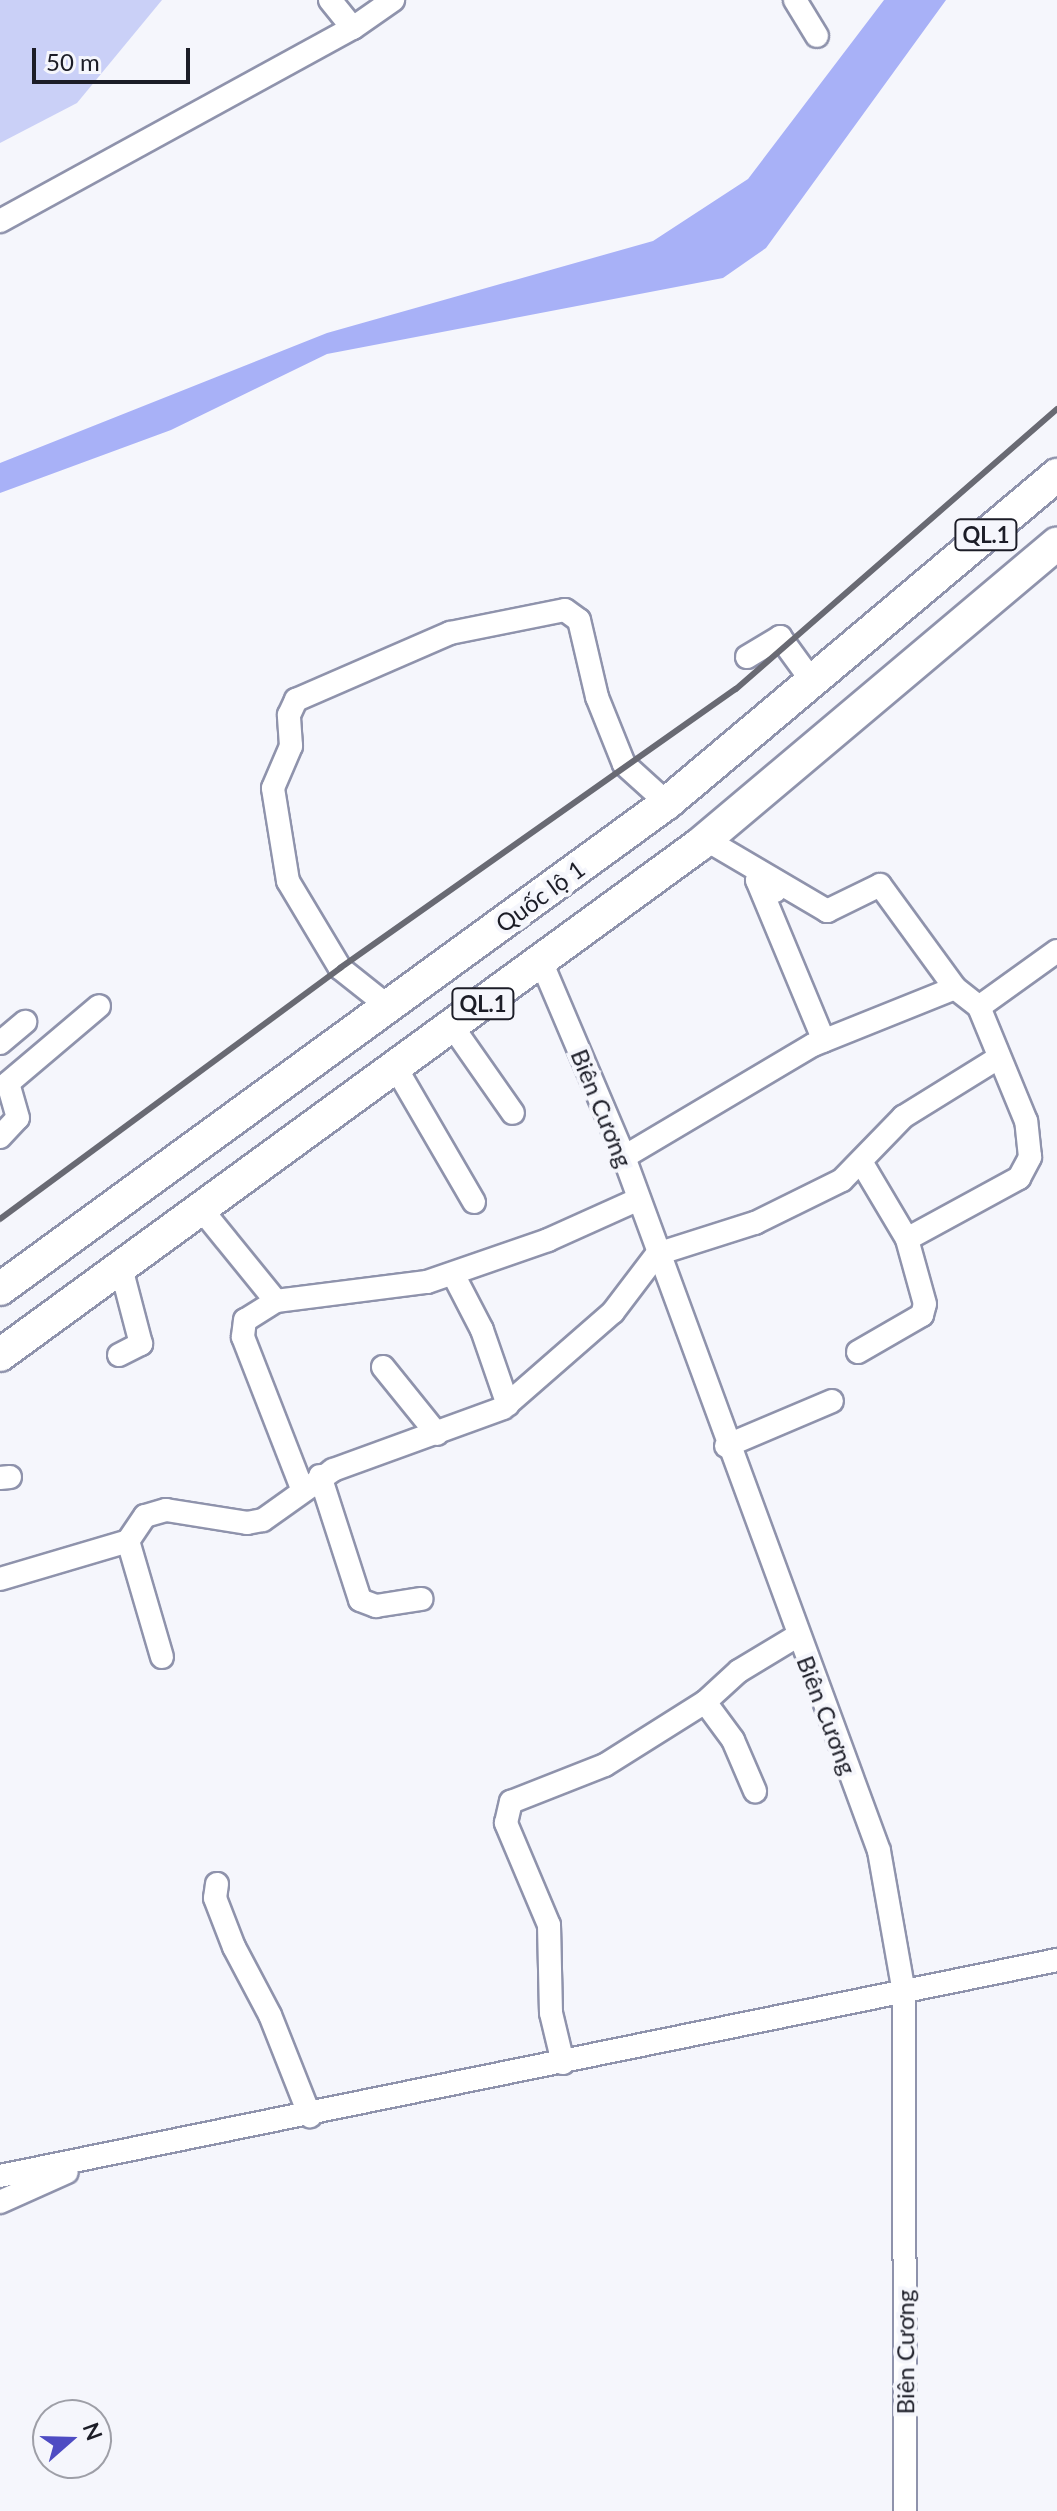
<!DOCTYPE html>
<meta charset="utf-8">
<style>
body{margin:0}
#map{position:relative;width:1057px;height:2511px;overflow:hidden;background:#f5f6fc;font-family:Lato,sans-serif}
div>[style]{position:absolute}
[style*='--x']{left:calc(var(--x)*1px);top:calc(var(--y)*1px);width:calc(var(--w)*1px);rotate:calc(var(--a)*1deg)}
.green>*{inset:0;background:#cad0f7}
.water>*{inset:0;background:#a8b1f7}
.roads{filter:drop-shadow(2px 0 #8f93ac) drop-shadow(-2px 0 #8f93ac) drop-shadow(0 2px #8f93ac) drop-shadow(0 -2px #8f93ac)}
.minor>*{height:22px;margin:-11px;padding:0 11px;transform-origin:11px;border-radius:11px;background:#fff}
.highway>*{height:32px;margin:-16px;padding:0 16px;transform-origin:16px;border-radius:16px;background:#fff}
.rail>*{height:6px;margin:-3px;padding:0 3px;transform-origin:3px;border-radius:3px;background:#696a73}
span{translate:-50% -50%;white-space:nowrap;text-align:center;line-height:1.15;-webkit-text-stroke:8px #f5f6fc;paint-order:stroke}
.shield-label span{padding:2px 6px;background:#f5f6fc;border:2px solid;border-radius:6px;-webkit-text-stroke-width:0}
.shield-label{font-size:22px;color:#1c1d27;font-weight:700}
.street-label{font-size:24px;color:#1c1d27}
.north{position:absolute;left:32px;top:2399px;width:80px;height:80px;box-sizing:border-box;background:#f5f6fc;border:2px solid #9e9fa7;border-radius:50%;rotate:70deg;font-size:22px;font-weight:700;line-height:32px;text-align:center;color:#1c1d27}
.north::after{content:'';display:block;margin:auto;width:28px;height:36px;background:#4e4cc3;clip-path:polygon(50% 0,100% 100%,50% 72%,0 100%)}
.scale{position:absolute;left:32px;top:48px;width:158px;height:36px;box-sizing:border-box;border:4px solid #1c1d27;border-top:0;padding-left:10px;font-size:24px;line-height:28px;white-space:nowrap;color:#1c1d27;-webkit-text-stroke:6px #f5f6fc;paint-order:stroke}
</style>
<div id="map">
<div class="green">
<i style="clip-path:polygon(0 0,162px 0,77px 103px,0 143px)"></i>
</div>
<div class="water">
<i style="clip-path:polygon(884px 0,946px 0,766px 248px,723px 278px,327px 354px,171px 430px,0 493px,0 463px,327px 333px,653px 241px,748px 179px)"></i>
</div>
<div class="roads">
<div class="minor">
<i style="--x:330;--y:0;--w:36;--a:51"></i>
<i style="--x:353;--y:28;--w:49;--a:-35"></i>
<i style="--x:795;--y:0;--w:42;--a:58.6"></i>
<i style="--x:0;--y:221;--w:402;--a:-28.7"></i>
<i style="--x:747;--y:657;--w:39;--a:-31"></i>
<i style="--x:780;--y:637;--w:54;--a:54"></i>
<i style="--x:705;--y:839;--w:142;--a:30.5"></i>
<i style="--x:827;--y:911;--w:59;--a:-26.1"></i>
<i style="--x:880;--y:885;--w:127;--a:53.9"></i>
<i style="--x:775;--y:891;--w:21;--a:-149"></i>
<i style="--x:757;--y:880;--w:174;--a:67.4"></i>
<i style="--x:541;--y:961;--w:213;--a:67"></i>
<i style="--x:624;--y:1157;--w:739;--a:69.82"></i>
<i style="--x:879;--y:1851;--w:144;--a:80"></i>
<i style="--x:904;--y:1993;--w:518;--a:89.89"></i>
<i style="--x:389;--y:1007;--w:63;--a:-141.5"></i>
<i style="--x:340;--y:968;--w:101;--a:-120.9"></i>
<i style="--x:288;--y:881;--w:94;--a:-99.2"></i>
<i style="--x:273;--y:788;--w:46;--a:-66.8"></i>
<i style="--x:291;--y:746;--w:31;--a:-94"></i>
<i style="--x:289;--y:715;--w:17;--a:-65"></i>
<i style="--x:296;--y:700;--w:168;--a:-23.5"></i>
<i style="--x:450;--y:633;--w:117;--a:-11.3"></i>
<i style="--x:565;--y:610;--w:17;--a:36"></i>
<i style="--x:579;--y:620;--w:79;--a:76.8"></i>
<i style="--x:597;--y:697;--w:72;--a:68.1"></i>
<i style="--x:624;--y:764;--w:58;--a:42.2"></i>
<i style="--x:452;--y:1026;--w:106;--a:55"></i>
<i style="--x:0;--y:1043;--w:33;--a:-40"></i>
<i style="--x:396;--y:1068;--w:155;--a:59.8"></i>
<i style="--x:0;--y:1137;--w:26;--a:-47"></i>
<i style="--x:18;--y:1118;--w:36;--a:-106"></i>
<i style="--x:8;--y:1083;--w:119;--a:-40.2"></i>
<i style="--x:624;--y:1157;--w:220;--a:-30.7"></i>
<i style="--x:813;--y:1045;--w:153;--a:-21.9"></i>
<i style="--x:955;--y:988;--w:31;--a:38"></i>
<i style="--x:979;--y:1007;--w:96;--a:-35.7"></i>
<i style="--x:202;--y:1210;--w:117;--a:50.9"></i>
<i style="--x:276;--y:1301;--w:152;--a:-7.2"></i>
<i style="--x:427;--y:1282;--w:128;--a:-19.1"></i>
<i style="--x:548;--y:1240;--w:98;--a:-24.2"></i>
<i style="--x:907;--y:1239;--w:128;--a:-28.6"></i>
<i style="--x:1019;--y:1178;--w:24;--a:-62"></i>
<i style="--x:1030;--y:1157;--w:36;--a:-96"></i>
<i style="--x:1026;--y:1121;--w:123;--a:-112.4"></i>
<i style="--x:453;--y:1274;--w:63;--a:62.6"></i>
<i style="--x:482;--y:1330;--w:79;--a:70.9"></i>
<i style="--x:276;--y:1301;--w:36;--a:148"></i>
<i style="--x:245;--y:1320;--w:17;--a:97"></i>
<i style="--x:243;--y:1337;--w:162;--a:68.7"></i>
<i style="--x:858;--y:1352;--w:74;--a:-30"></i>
<i style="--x:922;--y:1315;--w:11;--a:-75"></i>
<i style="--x:925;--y:1304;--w:67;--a:-105.5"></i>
<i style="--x:907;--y:1239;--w:86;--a:-120.7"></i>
<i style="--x:119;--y:1355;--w:25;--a:-27"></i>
<i style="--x:141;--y:1344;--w:79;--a:-104.7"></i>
<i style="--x:383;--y:1367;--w:86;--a:51.1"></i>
<i style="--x:726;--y:1446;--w:115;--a:-23"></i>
<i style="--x:320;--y:1476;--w:130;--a:72.1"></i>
<i style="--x:360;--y:1600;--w:17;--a:21"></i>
<i style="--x:376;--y:1606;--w:46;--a:-8.8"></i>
<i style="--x:0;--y:1478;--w:10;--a:-6"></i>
<i style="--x:0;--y:1579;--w:134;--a:-16.5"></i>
<i style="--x:162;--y:1657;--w:121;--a:-106.3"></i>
<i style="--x:128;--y:1541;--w:30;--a:-56"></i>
<i style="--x:145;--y:1516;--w:22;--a:-16"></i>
<i style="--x:166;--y:1510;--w:82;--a:9.1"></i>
<i style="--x:247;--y:1523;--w:16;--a:-11"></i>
<i style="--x:263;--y:1520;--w:86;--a:-35.5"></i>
<i style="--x:333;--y:1470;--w:181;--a:-20"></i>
<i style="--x:503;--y:1408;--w:146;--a:-41.1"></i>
<i style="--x:613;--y:1312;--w:73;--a:-52.8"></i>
<i style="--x:657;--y:1254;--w:103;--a:-17.6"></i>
<i style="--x:755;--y:1223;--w:97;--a:-26.3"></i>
<i style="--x:842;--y:1180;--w:88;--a:-45.9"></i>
<i style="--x:903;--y:1117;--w:112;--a:-31.8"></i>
<i style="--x:705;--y:1702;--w:46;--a:-42.4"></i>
<i style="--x:739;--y:1671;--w:68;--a:-31.1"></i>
<i style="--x:217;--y:1884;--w:14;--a:98"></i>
<i style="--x:215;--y:1898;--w:53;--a:68.8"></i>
<i style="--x:234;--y:1947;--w:77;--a:62.1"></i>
<i style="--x:270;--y:2015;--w:109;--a:68.4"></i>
<i style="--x:563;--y:2063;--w:51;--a:-103.5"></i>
<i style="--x:551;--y:2013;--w:88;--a:-91.3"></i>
<i style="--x:549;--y:1925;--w:111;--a:-112.9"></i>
<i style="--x:506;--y:1823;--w:22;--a:-77"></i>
<i style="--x:511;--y:1802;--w:101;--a:-21.5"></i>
<i style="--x:605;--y:1765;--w:118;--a:-32.2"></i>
<i style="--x:705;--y:1702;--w:47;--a:53.6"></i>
<i style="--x:733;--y:1740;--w:56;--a:66.7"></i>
<i style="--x:0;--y:2176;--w:1079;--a:-11.55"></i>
<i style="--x:0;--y:2202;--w:73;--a:-24.1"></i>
</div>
<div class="highway">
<i style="--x:0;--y:1289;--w:825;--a:-36.08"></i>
<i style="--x:667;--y:803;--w:510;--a:-40.06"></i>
<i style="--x:0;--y:1355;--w:865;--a:-36.12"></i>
<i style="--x:699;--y:845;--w:468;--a:-40.1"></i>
</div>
</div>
<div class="rail">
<i style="--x:0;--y:1219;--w:423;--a:-36.4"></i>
<i style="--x:340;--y:968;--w:484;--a:-35.2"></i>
<i style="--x:736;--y:689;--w:426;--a:-41.1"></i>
</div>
<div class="shield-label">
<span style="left:986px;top:535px">QL.1</span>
<span style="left:483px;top:1004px">QL.1</span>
</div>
<div class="street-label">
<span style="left:540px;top:896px;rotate:-36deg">Quốc lộ 1</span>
<span style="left:602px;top:1108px;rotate:68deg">Biên Cương</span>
<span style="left:827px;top:1715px;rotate:69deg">Biên Cương</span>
<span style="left:905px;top:2352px;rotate:-90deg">Biên Cương</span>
</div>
<div class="north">N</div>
<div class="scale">50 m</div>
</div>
